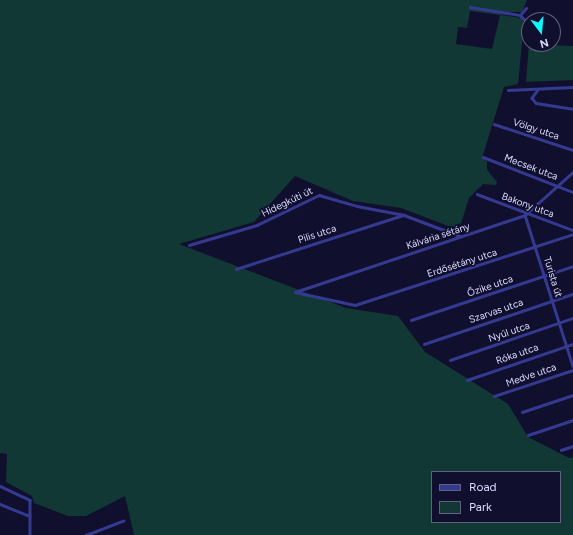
<!DOCTYPE html>
<meta charset="utf-8">
<style>
body{margin:0}
#map{position:relative;width:573px;height:535px;overflow:hidden;background:#110f2e;font-family:Figtree,sans-serif}
div>[style]{position:absolute}
[style*='--x']{left:calc(var(--x)*1px);top:calc(var(--y)*1px);width:calc(var(--w)*1px);rotate:calc(var(--a)*1deg)}
.green>*{inset:0;background:#113834}
.street>*{height:2.5px;margin:-1.25px;padding:0 1.25px;transform-origin:1.25px;border-radius:1.25px;background:#353a91}
span{translate:-50% -50%;white-space:nowrap;text-align:center;line-height:1.15;-webkit-text-stroke:3.5px #110f2e;paint-order:stroke}
.street-label{font-size:10px;color:#dcdbff}
.legend{position:absolute;left:431px;top:471px;width:130px;height:52px;box-sizing:border-box;background:#110f2e;border:1px solid #626182;margin:0;padding:5px 7px;list-style:none;font-size:12px;color:#dcdbff}
.legend li{display:flex;align-items:center;gap:8px;height:20px}
.legend b{width:20px;border:1px solid #626182}
.north{position:absolute;left:521px;top:12px;width:40px;height:40px;box-sizing:border-box;background:#110f2e;border:1px solid #626182;border-radius:50%;rotate:164deg;font-size:11px;font-weight:700;line-height:16px;text-align:center;color:#dcdbff}
.north::after{content:'';display:block;margin:auto;width:14px;height:18px;background:#07fcff;clip-path:polygon(50% 0,100% 100%,50% 72%,0 100%)}
</style>
<div id="map">
<div class="green">
<i style="clip-path:polygon(evenodd,0 0,527px 0,522px 12px,501px 12px,501px 15px,522px 18px,524px 23px,518px 84px,504px 87px,482px 158px,487px 161px,487px 170px,497px 182px,496px 185px,483px 184px,469px 198px,459px 230px,401px 208px,353px 201px,295px 176px,254px 222px,179px 244px,346px 308px,398px 316px,425px 352px,508px 404px,528px 437px,569px 458px,573px 457px,573px 535px,134px 535px,125px 496px,86px 516px,68px 516px,34px 503px,32px 496px,6px 482px,7px 454px,0 453px,0 0,470px 11px,500px 15px,492px 49px,456px 44px,458px 27px,467px 28px,470px 11px,0 0,432px 472px,560px 472px,560px 522px,432px 522px,432px 472px)"></i>
<i style="clip-path:polygon(529px 44px,573px 46px,573px 80px,526px 82px)"></i>
</div>
<div class="street">
<i style="--x:470;--y:7;--w:51;--a:9.1"></i>
<i style="--x:520;--y:15;--w:9;--a:-49"></i>
<i style="--x:520;--y:15;--w:8;--a:45"></i>
<i style="--x:508;--y:90;--w:65;--a:-2.6"></i>
<i style="--x:538;--y:90;--w:10;--a:127"></i>
<i style="--x:532;--y:98;--w:6;--a:51"></i>
<i style="--x:536;--y:103;--w:37;--a:9"></i>
<i style="--x:494;--y:124;--w:83;--a:18.2"></i>
<i style="--x:483;--y:157;--w:97;--a:21.3"></i>
<i style="--x:477;--y:194;--w:103;--a:20.6"></i>
<i style="--x:525;--y:215;--w:158;--a:72.4"></i>
<i style="--x:189;--y:245;--w:71;--a:-16.4"></i>
<i style="--x:257;--y:225;--w:69;--a:-25.8"></i>
<i style="--x:319;--y:195;--w:40;--a:16"></i>
<i style="--x:357;--y:206;--w:48;--a:10.8"></i>
<i style="--x:404;--y:215;--w:60;--a:20.6"></i>
<i style="--x:236;--y:269;--w:176;--a:-17.9"></i>
<i style="--x:295;--y:292;--w:243;--a:-18.5"></i>
<i style="--x:525;--y:215;--w:64;--a:-41.9"></i>
<i style="--x:295;--y:292;--w:61;--a:12.2"></i>
<i style="--x:355;--y:305;--w:229;--a:-18"></i>
<i style="--x:411;--y:320;--w:171;--a:-18.4"></i>
<i style="--x:424;--y:344;--w:157;--a:-18.6"></i>
<i style="--x:450;--y:360;--w:130;--a:-18.9"></i>
<i style="--x:467;--y:380;--w:112;--a:-18.8"></i>
<i style="--x:494;--y:396;--w:83;--a:-18.2"></i>
<i style="--x:522;--y:412;--w:54;--a:-18.4"></i>
<i style="--x:528;--y:435;--w:47;--a:-18.4"></i>
<i style="--x:561;--y:450;--w:13;--a:-18"></i>
<i style="--x:0;--y:486;--w:33;--a:25"></i>
<i style="--x:30;--y:500;--w:35;--a:90"></i>
<i style="--x:0;--y:504;--w:32;--a:22"></i>
<i style="--x:86;--y:535;--w:40;--a:-21"></i>
</div>
<div class="street-label">
<span style="left:536px;top:129px;rotate:18deg">Völgy utca</span>
<span style="left:531px;top:167px;rotate:21deg">Mecsek utca</span>
<span style="left:287px;top:202px;rotate:-26deg">Hidegkúti út</span>
<span style="left:528px;top:205px;rotate:20deg">Bakony utca</span>
<span style="left:317px;top:234px;rotate:-18deg">Pilis utca</span>
<span style="left:438px;top:236px;rotate:-18deg">Kálvária sétány</span>
<span style="left:462px;top:263px;rotate:-18deg">Erdősétány utca</span>
<span style="left:553px;top:277px;rotate:73deg">Turista út</span>
<span style="left:490px;top:286px;rotate:-19deg">Őzike utca</span>
<span style="left:496px;top:311px;rotate:-19deg">Szarvas utca</span>
<span style="left:509px;top:332px;rotate:-19deg">Nyúl utca</span>
<span style="left:517px;top:354px;rotate:-19deg">Róka utca</span>
<span style="left:531px;top:375px;rotate:-19deg">Medve utca</span>
</div>
<ul class="legend">
<li><b style="height:5px;background:#353a91"></b>Road</li>
<li><b style="height:11px;background:#113834"></b>Park</li>
</ul>
<div class="north">N</div>
</div>
